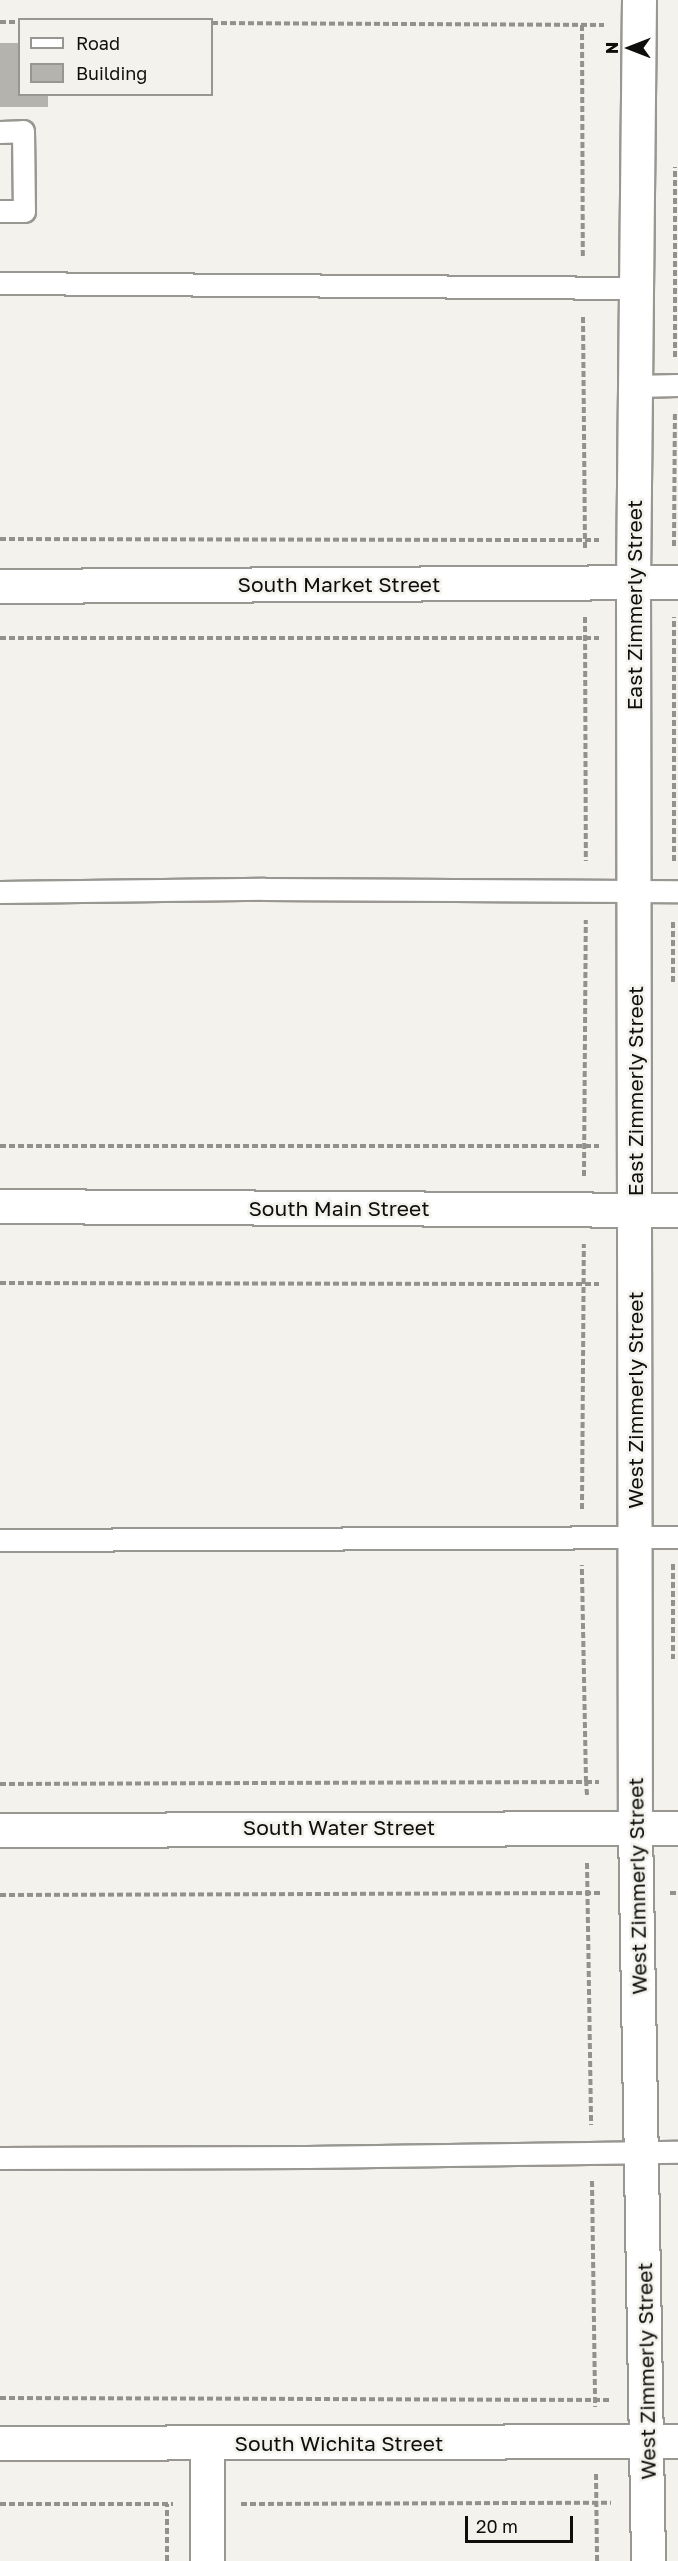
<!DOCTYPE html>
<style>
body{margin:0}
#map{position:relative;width:678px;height:2561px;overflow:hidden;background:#f3f2ec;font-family:"Golos Text",sans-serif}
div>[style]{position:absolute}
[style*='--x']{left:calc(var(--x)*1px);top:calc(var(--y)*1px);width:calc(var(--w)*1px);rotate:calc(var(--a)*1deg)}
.building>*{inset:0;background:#b5b3ae}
.path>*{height:4px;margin-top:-2px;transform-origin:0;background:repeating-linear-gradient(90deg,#92918d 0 6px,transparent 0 9px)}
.roads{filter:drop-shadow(2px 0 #999792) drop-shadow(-2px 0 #999792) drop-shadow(0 2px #999792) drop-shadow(0 -2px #999792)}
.service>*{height:21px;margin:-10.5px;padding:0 10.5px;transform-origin:10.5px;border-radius:10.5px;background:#fff}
.minor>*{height:33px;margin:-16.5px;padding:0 16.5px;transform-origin:16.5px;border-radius:16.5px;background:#fff}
.tertiary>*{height:33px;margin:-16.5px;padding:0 16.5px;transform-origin:16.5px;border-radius:16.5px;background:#fff}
span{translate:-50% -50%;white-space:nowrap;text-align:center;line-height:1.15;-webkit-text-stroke:5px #f3f2ec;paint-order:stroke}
.street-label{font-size:21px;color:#0e0e0c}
.legend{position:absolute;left:18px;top:18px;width:195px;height:78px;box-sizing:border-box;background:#f3f2ec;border:2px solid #979792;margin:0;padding:8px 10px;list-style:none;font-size:18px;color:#0e0e0c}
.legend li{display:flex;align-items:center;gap:12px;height:30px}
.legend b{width:30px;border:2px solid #979792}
.north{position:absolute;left:600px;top:18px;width:60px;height:60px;-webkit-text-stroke:4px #f3f2ec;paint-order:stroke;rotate:270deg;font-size:16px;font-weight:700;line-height:24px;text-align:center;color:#0e0e0c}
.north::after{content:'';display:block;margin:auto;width:21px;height:27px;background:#0e0e0c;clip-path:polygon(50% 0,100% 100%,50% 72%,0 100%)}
.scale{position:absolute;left:465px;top:2516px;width:108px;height:27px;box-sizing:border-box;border:3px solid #0e0e0c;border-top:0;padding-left:8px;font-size:18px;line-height:21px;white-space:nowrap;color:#0e0e0c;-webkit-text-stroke:4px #f3f2ec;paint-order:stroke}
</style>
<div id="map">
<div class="building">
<i style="clip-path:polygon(0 43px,20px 43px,20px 94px,48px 94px,48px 107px,0 107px)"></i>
</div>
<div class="path">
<i style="--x:0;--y:22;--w:20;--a:0"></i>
<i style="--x:212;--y:23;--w:392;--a:0.3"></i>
<i style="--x:582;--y:25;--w:233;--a:89.8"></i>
<i style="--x:583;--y:317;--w:232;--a:89.5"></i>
<i style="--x:675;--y:357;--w:190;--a:-90"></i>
<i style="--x:0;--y:539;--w:599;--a:0.1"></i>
<i style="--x:674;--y:546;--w:133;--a:-89.6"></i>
<i style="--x:585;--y:617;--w:244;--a:89.8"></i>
<i style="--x:0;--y:638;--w:599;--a:0"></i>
<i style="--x:674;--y:861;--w:244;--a:-90"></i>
<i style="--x:673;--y:982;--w:62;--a:-90"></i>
<i style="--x:0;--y:1146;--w:599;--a:0"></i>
<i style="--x:584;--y:1176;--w:256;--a:-89.6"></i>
<i style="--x:0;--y:1283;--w:599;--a:0.1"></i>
<i style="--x:582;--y:1509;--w:265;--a:-89.6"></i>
<i style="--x:673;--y:1564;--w:95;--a:90"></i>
<i style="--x:0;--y:1784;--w:586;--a:-0.2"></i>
<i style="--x:586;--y:1782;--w:217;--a:-91.1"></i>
<i style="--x:587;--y:1795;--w:13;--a:-94"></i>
<i style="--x:586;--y:1782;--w:13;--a:0"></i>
<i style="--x:587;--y:1863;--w:262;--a:89.1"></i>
<i style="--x:670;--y:1893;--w:8;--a:0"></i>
<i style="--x:0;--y:1895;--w:602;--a:-0.19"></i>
<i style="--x:592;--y:2181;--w:226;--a:89.2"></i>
<i style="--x:0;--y:2398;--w:611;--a:0.19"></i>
<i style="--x:596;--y:2474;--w:87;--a:89.3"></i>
<i style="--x:0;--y:2504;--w:173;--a:0"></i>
<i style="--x:241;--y:2504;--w:370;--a:-0.2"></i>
<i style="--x:167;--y:2561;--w:57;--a:-90"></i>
</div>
<div class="roads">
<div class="service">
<i style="--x:0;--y:132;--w:23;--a:-2"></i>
<i style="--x:23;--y:131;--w:80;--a:89.3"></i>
<i style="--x:24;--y:211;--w:24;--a:180"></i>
<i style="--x:0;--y:283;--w:636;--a:0.45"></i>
<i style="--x:635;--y:386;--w:43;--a:-1.3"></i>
<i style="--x:0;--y:892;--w:264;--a:-0.7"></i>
<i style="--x:264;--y:889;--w:414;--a:0.3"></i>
<i style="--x:0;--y:1540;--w:678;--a:-0.25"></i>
<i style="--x:0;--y:2158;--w:307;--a:-0.2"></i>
<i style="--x:307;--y:2157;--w:371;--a:-0.8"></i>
</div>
<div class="minor">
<i style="--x:639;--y:0;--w:582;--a:90.59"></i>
<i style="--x:633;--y:582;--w:1246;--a:89.91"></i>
<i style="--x:635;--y:1828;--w:733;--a:88.98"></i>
<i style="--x:0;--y:1830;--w:678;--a:-0.17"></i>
<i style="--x:0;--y:2443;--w:678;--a:-0.17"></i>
<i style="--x:207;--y:2443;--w:118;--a:90"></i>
</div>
<div class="tertiary">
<i style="--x:0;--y:586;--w:678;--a:-0.34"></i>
<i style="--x:0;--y:1206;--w:678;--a:0.34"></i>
</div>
</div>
<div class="street-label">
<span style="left:339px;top:584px">South Market Street</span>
<span style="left:634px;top:605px;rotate:-90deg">East Zimmerly Street</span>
<span style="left:635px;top:1091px;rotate:-90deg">East Zimmerly Street</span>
<span style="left:339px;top:1208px">South Main Street</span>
<span style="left:635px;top:1400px;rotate:-90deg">West Zimmerly Street</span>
<span style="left:339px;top:1827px">South Water Street</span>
<span style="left:637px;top:1886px;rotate:-91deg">West Zimmerly Street</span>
<span style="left:646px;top:2371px;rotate:-91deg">West Zimmerly Street</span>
<span style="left:339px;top:2443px">South Wichita Street</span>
</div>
<ul class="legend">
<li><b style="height:8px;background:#fff"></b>Road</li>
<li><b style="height:16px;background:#b5b3ae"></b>Building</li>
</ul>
<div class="north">N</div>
<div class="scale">20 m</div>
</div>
